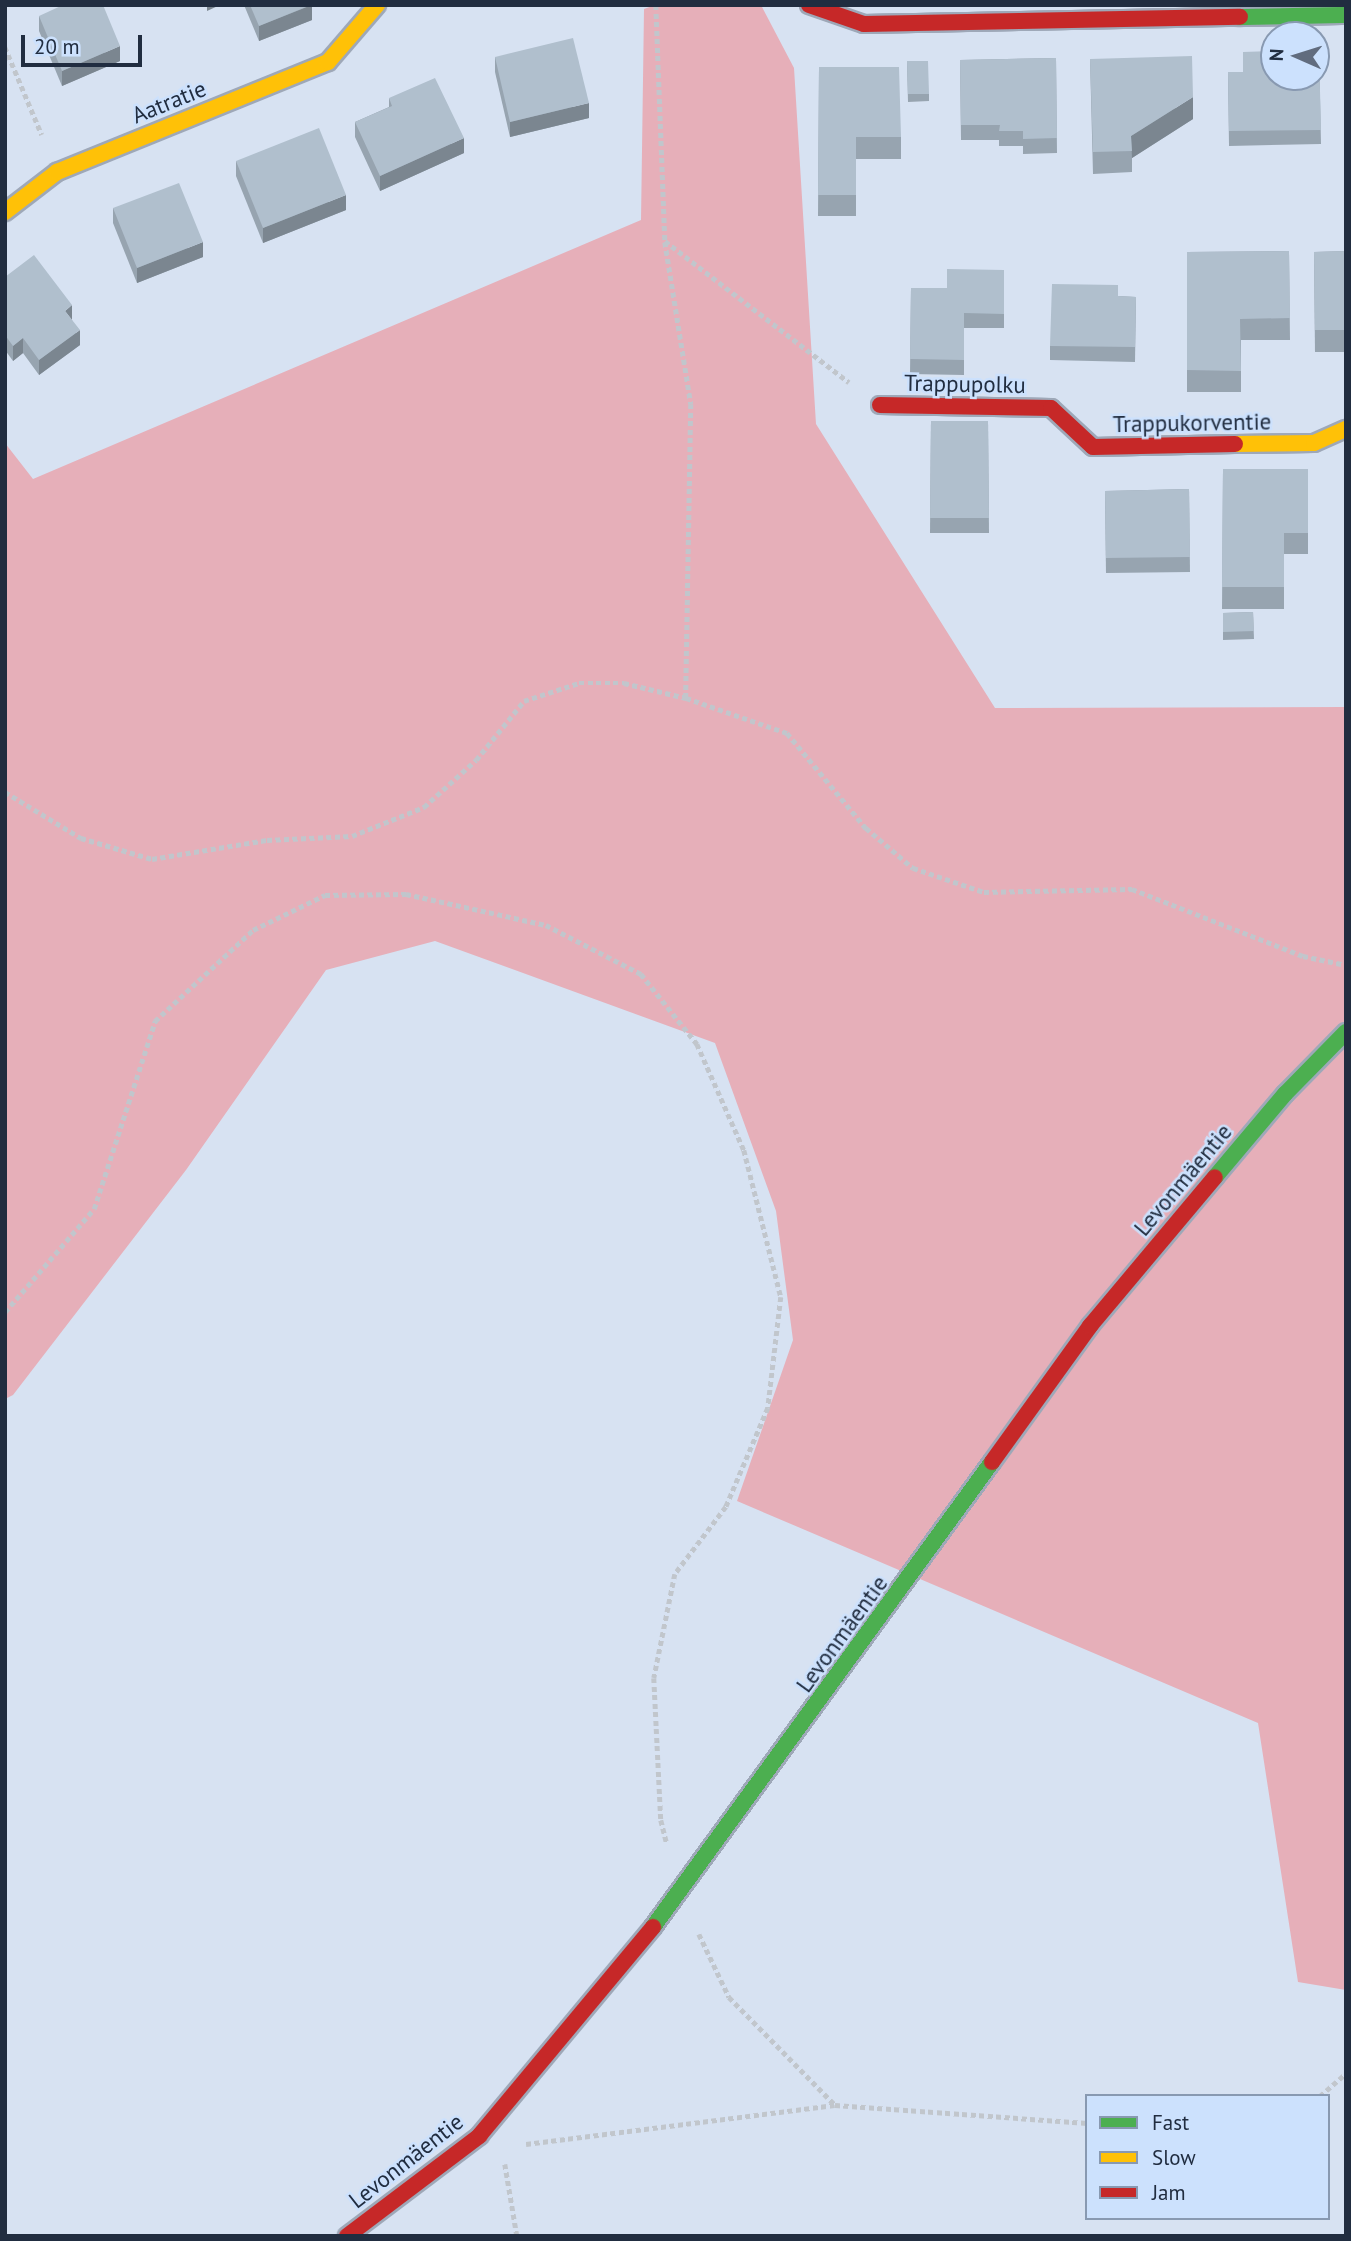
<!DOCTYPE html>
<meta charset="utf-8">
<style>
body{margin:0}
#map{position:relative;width:1351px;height:2241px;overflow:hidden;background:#d7e2f2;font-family:"PT Sans",sans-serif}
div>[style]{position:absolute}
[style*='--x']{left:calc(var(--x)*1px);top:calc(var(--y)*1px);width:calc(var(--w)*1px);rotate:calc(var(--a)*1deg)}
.forest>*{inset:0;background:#e6afb9}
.path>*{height:4.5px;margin-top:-2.25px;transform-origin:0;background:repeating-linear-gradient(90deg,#c1c6cc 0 5px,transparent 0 8.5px)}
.roads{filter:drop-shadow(2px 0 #9ea8b8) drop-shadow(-2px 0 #9ea8b8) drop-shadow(0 2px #9ea8b8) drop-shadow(0 -2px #9ea8b8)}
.fast>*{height:16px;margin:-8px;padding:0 8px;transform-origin:8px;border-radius:8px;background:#4caf50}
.slow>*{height:16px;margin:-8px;padding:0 8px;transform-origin:8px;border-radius:8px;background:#ffc107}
.jam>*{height:16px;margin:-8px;padding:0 8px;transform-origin:8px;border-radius:8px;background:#c62828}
.wall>*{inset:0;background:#97a4b0}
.shaded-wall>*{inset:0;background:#7b8690}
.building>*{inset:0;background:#b0bfcd}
span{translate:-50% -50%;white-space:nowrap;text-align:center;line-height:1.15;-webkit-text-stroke:5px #cce1fd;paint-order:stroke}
.street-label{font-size:23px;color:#212d40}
.frame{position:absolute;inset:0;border:7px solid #212d40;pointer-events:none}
.legend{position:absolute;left:1085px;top:2094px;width:245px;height:126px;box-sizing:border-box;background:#cce1fd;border:2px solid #8899b1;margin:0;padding:9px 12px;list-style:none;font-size:21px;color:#212d40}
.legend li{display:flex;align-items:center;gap:14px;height:35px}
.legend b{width:35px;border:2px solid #8899b1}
.north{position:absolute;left:1260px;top:21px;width:70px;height:70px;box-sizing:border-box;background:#cce1fd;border:2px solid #8899b1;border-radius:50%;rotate:273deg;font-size:19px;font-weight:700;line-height:28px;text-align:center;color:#212d40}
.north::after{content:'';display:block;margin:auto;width:24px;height:32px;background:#616c7e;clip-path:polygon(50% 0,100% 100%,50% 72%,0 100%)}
.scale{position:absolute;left:21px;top:35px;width:121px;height:32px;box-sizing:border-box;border:4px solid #212d40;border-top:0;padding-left:9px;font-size:21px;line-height:24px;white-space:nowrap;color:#212d40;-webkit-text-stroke:5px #cce1fd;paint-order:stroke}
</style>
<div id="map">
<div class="forest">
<i style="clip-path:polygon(655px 5px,761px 5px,794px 68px,816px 424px,995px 708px,1346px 707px,1346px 1990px,1298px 1982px,1258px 1723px,737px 1501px,793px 1340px,776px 1211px,715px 1043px,435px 941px,326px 970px,186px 1170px,13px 1395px,5px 1399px,5px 443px,33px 479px,641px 220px,644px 9px)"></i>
</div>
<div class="path">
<i style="--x:656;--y:5;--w:236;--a:87.8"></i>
<i style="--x:665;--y:241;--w:232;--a:37.5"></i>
<i style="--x:5;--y:47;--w:95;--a:67.2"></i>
<i style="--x:665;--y:242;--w:164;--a:80.9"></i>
<i style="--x:691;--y:404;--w:294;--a:91"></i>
<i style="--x:5;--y:792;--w:89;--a:31.2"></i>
<i style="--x:81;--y:838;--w:74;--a:16.5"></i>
<i style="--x:152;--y:859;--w:117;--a:-9.4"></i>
<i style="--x:267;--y:840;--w:85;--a:-2.7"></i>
<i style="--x:352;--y:836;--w:78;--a:-21.9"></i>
<i style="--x:424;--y:807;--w:70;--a:-42.1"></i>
<i style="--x:476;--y:760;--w:76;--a:-50.9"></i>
<i style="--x:524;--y:701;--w:58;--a:-18.1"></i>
<i style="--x:579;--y:683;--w:45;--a:0"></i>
<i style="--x:624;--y:683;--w:64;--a:13.6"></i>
<i style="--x:686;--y:698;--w:107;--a:19.1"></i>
<i style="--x:787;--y:733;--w:124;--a:50.3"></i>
<i style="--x:866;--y:828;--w:62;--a:40.4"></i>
<i style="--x:913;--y:868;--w:75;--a:18.7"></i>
<i style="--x:984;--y:892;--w:148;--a:-1.2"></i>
<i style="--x:1132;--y:889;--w:184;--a:21.4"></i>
<i style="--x:1303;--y:956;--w:44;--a:11.8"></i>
<i style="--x:5;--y:1312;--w:136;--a:-49.2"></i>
<i style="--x:94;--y:1209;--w:198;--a:-72"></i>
<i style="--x:155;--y:1021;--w:134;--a:-42.9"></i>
<i style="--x:253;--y:930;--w:80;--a:-25.9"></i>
<i style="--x:325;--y:895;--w:81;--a:-0.7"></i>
<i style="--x:406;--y:894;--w:143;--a:12.5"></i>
<i style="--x:546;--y:925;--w:107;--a:27.3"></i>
<i style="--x:641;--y:974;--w:90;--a:51.3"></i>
<i style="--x:697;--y:1044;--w:116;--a:66.1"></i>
<i style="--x:744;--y:1150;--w:152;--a:75.9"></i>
<i style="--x:781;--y:1297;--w:112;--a:96.7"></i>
<i style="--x:768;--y:1408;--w:108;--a:113"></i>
<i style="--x:726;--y:1507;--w:84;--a:127.3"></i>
<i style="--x:675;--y:1574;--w:106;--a:101.4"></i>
<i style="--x:654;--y:1678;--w:142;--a:87.2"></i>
<i style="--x:661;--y:1820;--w:25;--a:76"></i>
<i style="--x:699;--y:1934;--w:70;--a:64.5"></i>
<i style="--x:729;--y:1997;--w:151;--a:45.5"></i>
<i style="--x:1320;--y:2096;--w:35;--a:-41"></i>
<i style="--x:526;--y:2144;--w:311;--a:-7.2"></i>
<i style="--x:835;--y:2105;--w:253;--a:4.1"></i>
<i style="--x:505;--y:2164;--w:73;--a:80.5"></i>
</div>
<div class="roads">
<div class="fast">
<i style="--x:1240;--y:17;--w:106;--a:-1.1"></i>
<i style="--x:1215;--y:1177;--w:109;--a:-49.9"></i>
<i style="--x:1285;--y:1094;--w:87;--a:-45.5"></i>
<i style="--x:653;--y:1927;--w:575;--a:-53.91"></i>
</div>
<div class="slow">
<i style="--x:5;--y:212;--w:66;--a:-37.6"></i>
<i style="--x:57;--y:172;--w:292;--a:-22.1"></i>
<i style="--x:328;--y:62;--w:75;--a:-49.3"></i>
<i style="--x:1235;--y:444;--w:79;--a:-0.7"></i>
<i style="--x:1314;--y:443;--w:35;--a:-24"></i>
</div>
<div class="jam">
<i style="--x:809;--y:5;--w:58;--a:19.1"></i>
<i style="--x:864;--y:24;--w:376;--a:-1.1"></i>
<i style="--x:880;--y:405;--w:171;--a:1"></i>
<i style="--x:1051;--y:408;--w:57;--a:42.9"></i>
<i style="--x:1093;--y:447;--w:142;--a:-1.2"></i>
<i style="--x:992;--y:1462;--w:168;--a:-54.2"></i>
<i style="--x:1090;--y:1326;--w:194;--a:-50"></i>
<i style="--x:347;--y:2236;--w:166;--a:-37.1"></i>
<i style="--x:479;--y:2136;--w:272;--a:-50.2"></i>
</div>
</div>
<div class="wall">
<i style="clip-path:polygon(244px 5px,312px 5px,312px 20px,259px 41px)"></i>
<i style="clip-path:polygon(39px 16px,120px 61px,62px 86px,39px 31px)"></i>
<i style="clip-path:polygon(1319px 51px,1321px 144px,1229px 146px,1228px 72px,1243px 72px)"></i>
<i style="clip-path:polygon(495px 57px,589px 118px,510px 137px,495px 72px)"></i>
<i style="clip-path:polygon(1056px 58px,1057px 153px,1023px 154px,1023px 146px,999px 146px,999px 140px,961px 140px,960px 60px)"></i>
<i style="clip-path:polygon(1090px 59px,1193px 119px,1132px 158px,1132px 172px,1093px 174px)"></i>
<i style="clip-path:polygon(907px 61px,929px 94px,929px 101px,908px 102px)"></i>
<i style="clip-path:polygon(819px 67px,901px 137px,901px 159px,856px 159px,856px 216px,818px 216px)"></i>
<i style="clip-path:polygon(389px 98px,464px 153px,380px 191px,355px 137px,355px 122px,389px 107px)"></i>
<i style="clip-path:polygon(236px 161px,346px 210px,263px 243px,236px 176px)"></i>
<i style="clip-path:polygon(113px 208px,203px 257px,137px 283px,113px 223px)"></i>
<i style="clip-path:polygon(1289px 251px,1290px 340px,1241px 340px,1241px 392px,1187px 392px,1187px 252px)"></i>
<i style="clip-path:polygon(1346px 251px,1346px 352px,1315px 352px,1314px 252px)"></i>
<i style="clip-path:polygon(1004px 270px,1004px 328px,964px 328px,964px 375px,910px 374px,911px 288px,947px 288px)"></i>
<i style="clip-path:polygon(5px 277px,72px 320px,80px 345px,39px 375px,23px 353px,13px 361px,5px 350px)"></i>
<i style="clip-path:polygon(1118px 296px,1136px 297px,1135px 362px,1050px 360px,1050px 346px)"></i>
<i style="clip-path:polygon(931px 421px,988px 421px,989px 533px,930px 533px)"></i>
<i style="clip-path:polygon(1223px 469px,1308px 469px,1308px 554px,1284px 554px,1284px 609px,1222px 609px)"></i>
<i style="clip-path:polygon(1189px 489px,1190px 572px,1106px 573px,1105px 491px)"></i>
<i style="clip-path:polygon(1253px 612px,1254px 639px,1223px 640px,1223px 613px)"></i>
</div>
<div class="shaded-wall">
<i style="clip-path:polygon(207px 5px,220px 5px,207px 11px)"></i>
<i style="clip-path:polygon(312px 5px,312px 20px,259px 41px,259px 26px)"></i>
<i style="clip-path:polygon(120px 46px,120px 61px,62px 86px,62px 71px)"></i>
<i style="clip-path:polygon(1193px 97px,1193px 119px,1132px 158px,1131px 136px)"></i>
<i style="clip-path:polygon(589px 103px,589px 118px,510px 137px,510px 122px)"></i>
<i style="clip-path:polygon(464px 138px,464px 153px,380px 191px,380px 176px)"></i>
<i style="clip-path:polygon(346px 195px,346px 210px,263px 243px,263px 228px)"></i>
<i style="clip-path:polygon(203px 242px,203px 257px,137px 283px,137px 268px)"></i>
<i style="clip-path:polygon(72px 305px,72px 320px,65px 311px)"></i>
<i style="clip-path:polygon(80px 330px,80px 345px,39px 375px,39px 360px)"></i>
<i style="clip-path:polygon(23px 338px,23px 353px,13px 361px,13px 346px)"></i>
</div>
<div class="building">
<i style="clip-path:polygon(63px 5px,103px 5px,120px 46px,62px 71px,39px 16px)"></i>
<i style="clip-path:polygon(250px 5px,311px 5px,259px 26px)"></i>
<i style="clip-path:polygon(573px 38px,589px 103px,510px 122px,495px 57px)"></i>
<i style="clip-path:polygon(1274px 51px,1274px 77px,1316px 77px,1316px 51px,1319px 51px,1321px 130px,1229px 131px,1228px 72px,1243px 72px,1243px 52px)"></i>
<i style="clip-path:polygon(1192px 56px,1193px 97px,1131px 136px,1132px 151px,1093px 152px,1090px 59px)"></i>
<i style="clip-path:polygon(1056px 58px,1057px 138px,1023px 139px,1023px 131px,999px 131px,1000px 125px,961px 125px,960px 60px)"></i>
<i style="clip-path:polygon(907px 61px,928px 61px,929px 94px,908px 94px)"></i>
<i style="clip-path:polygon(819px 67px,899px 67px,901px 137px,856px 137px,856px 195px,818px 195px)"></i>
<i style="clip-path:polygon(435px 78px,464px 138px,380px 176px,355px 122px,392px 106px,389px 98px)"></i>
<i style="clip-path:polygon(319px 128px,346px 195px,263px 228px,236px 161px)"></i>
<i style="clip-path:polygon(179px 183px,203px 242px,137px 268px,113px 208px)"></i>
<i style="clip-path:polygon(1289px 251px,1290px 318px,1240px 319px,1241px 371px,1187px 370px,1187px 252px)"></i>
<i style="clip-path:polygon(1346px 251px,1346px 330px,1315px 330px,1314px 252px)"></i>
<i style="clip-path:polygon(34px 255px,72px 305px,65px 311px,80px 330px,39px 360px,23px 338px,13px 346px,5px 335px,5px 277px)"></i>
<i style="clip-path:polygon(947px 269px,1004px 270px,1004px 314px,964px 313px,964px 360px,910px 359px,911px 288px,947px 288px)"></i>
<i style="clip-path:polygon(1052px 284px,1118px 285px,1118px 296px,1136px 297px,1135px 347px,1050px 346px)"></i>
<i style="clip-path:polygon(931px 421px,988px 421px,989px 518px,930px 518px)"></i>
<i style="clip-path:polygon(1223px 469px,1308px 469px,1308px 533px,1284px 533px,1284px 587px,1222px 587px)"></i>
<i style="clip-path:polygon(1189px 489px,1190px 557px,1106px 558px,1105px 491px)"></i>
<i style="clip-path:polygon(1253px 612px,1254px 631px,1223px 632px,1223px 613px)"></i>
</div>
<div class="street-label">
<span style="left:169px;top:102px;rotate:-22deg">Aatratie</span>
<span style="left:965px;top:384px;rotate:1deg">Trappupolku</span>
<span style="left:1192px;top:423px;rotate:-1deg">Trappukorventie</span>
<span style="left:1183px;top:1180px;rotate:-50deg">Levonmäentie</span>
<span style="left:842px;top:1634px;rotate:-54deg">Levonmäentie</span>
<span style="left:406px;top:2161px;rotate:-38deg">Levonmäentie</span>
</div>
<div class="frame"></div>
<ul class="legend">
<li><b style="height:9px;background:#4caf50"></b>Fast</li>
<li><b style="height:9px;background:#ffc107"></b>Slow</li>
<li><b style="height:9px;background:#c62828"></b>Jam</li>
</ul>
<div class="north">N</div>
<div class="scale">20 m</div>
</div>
